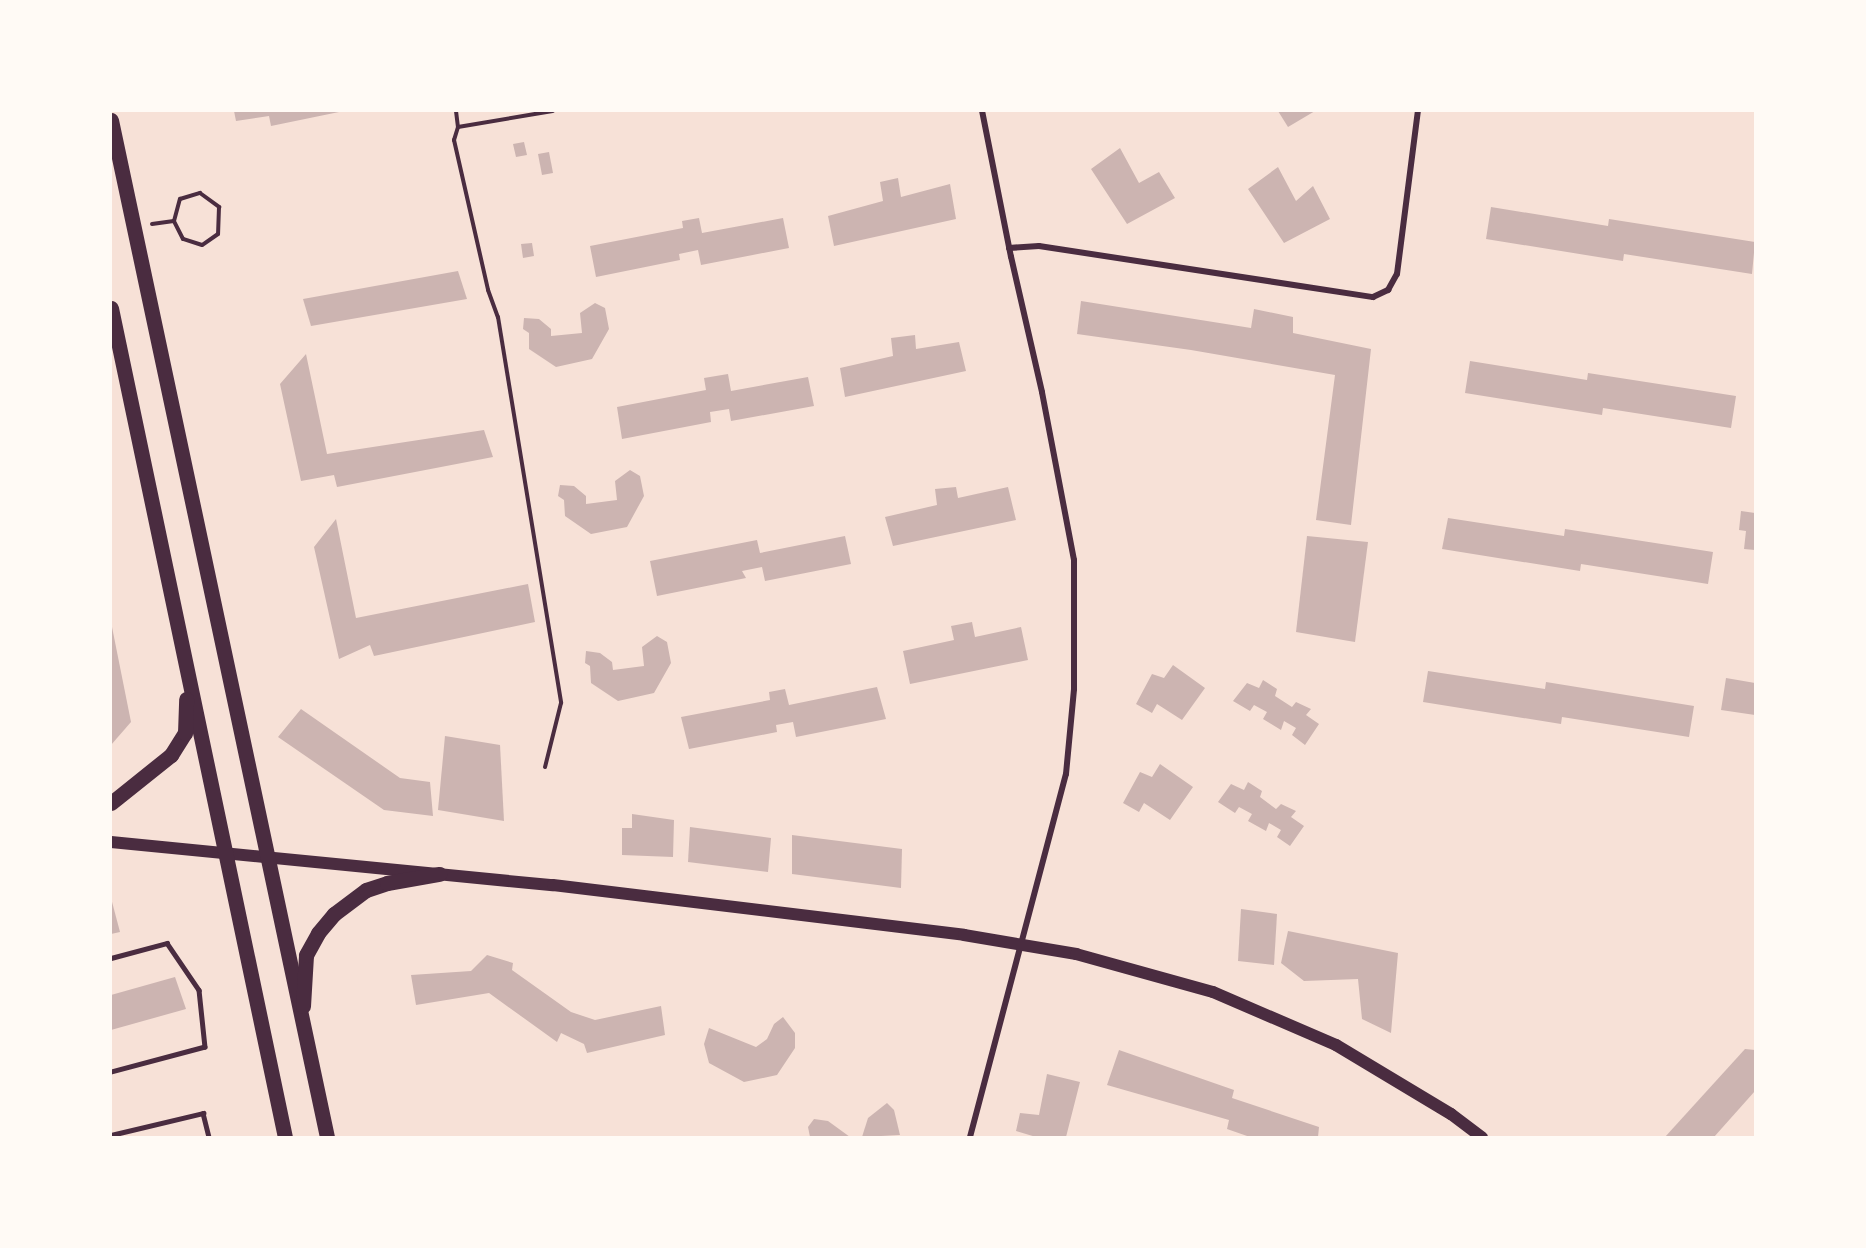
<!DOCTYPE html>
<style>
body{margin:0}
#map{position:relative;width:1866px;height:1248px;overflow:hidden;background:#f7e1d7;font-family:"Sofia Sans Condensed",sans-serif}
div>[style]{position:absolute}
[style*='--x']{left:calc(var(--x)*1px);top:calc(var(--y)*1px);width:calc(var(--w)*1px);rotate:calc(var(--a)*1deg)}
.building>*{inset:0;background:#ccb4b1}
.path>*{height:4px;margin:-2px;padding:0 2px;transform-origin:2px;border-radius:2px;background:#4a2c40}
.service>*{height:4.5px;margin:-2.25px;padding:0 2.25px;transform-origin:2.25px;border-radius:2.25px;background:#4a2c40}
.minor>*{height:6px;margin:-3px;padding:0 3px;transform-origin:3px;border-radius:3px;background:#4a2c40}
.secondary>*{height:12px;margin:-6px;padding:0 6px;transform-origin:6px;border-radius:6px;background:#4a2c40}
.primary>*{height:15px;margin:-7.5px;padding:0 7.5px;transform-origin:7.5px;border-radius:7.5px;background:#4a2c40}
span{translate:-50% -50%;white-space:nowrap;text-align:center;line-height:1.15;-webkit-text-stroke:4.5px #fffaf5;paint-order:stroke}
.frame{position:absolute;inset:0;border:112px solid #fffaf5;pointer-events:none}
</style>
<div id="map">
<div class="building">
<i style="clip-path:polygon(234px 111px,339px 111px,339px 112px,271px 126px,269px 116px,236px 121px)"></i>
<i style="clip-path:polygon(1278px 111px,1315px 111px,1288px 127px)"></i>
<i style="clip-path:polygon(524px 142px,527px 155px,516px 157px,513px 144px)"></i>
<i style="clip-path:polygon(1120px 148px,1139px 183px,1159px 172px,1175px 198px,1127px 224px,1091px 169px)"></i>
<i style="clip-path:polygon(549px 152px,553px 173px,542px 175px,538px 154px)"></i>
<i style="clip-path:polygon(1278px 167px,1296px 201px,1313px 186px,1330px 219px,1284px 243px,1248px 189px)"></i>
<i style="clip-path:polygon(898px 178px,901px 197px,950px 184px,956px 219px,834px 246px,828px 216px,883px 201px,880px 182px)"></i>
<i style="clip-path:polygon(1491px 207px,1608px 226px,1609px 219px,1755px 242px,1752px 274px,1624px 254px,1623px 261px,1486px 239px)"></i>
<i style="clip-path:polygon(699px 218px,702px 233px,783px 218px,789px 248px,701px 265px,698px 250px,679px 254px,680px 260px,596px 277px,590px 246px,683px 228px,682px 221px)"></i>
<i style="clip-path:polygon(532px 243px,534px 256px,523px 258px,521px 244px)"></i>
<i style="clip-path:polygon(458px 271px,467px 299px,311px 326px,303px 299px)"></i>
<i style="clip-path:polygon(1081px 301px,1251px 328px,1254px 309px,1293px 317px,1293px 333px,1371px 349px,1351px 525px,1316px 520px,1335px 375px,1191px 350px,1077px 334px)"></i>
<i style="clip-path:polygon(595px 303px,605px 308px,609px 329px,592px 359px,556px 367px,529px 349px,529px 333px,523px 329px,524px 318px,539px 319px,551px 329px,551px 336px,582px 333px,580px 313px)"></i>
<i style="clip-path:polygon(915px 335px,916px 349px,959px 342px,966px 371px,845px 397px,840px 368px,893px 356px,891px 338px)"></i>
<i style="clip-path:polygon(306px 354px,327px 454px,484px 430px,493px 457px,337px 487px,334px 475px,301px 481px,280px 384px)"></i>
<i style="clip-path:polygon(1470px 361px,1587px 380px,1588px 373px,1736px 396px,1731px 428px,1603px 408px,1602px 415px,1465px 393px)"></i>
<i style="clip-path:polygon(728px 374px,731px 391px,808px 377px,814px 406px,731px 421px,729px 409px,710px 412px,711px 422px,622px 439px,617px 407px,706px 390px,704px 378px)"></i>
<i style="clip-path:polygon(630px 470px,640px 476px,644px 496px,627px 527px,591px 534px,565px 516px,564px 500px,558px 496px,560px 485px,574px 486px,586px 496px,586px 504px,617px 500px,615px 481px)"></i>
<i style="clip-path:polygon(956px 487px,958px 498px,1008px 487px,1016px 520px,893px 546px,885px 517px,937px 505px,935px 489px)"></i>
<i style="clip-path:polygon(1741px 511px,1755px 513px,1755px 550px,1744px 549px,1746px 531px,1739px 530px)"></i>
<i style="clip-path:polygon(1448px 518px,1564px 536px,1565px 529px,1713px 552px,1708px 584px,1581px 564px,1580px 571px,1442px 549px)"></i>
<i style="clip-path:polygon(336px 519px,356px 618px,528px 584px,535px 622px,374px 656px,370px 645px,339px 659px,314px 547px)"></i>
<i style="clip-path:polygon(845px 536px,851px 564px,765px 581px,762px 567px,742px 571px,746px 578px,657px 596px,650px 561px,757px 540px,760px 553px)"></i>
<i style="clip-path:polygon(1307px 536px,1368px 542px,1355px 642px,1296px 632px)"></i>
<i style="clip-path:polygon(972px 622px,975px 637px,1021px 627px,1028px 660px,910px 684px,903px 651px,954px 640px,951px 626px)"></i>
<i style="clip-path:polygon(112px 627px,131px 722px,111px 745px,111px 628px)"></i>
<i style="clip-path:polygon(657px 636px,667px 642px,671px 663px,654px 693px,618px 701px,591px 683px,590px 666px,585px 663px,586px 651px,600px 653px,612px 662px,613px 670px,644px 666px,642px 647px)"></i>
<i style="clip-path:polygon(1173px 665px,1205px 688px,1182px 720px,1157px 704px,1152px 713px,1136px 704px,1152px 674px,1164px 678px)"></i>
<i style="clip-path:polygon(1428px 671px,1545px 689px,1546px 682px,1694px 706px,1689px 737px,1562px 717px,1561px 724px,1423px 702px)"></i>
<i style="clip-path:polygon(1726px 678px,1755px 683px,1755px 715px,1721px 710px)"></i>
<i style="clip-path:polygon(1263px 680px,1277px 689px,1275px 696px,1292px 707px,1296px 702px,1311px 709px,1306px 715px,1319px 724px,1305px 745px,1292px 735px,1296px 728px,1284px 721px,1281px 730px,1263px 719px,1267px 712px,1254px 705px,1250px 711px,1233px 701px,1247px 683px,1259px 688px)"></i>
<i style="clip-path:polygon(877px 687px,886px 719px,796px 737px,793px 722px,776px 725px,777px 732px,689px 749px,681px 717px,770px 700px,769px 692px,785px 689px,789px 705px)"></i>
<i style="clip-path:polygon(301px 709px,400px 778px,430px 782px,433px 816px,384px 810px,278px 737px)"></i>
<i style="clip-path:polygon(445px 736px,500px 745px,504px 821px,438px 810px)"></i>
<i style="clip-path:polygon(1160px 764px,1193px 787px,1170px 820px,1144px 803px,1139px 812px,1123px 803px,1140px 772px,1152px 777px)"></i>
<i style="clip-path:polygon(1248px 782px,1262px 791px,1260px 797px,1276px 809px,1281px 804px,1296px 811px,1291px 817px,1304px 826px,1290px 846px,1277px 837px,1281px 830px,1269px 823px,1266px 831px,1248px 821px,1252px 814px,1239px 807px,1235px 813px,1218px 802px,1231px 784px,1244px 790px)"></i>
<i style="clip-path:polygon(632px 814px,674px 820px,673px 857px,622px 855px,622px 828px,632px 828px)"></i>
<i style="clip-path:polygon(690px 827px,771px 838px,768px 872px,688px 862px)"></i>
<i style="clip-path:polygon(792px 835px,902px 849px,901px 888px,792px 874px)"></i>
<i style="clip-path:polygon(111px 898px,120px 932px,111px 934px)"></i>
<i style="clip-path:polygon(1241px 909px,1277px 914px,1274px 965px,1238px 961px)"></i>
<i style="clip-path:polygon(1288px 931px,1398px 953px,1391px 1033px,1362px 1019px,1358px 979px,1304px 981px,1281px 963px)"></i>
<i style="clip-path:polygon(487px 955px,513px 963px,512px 970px,571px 1012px,595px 1020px,661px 1006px,665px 1035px,587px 1053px,584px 1044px,561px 1033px,557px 1042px,489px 993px,416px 1005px,411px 975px,471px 971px)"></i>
<i style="clip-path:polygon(175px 977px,186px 1009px,111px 1030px,111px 995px)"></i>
<i style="clip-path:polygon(783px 1017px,795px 1033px,795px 1048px,777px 1075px,744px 1082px,709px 1063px,704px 1044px,709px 1028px,756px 1047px,767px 1039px,774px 1024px)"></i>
<i style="clip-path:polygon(1745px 1049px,1755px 1050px,1755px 1091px,1714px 1137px,1665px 1137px)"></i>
<i style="clip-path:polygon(1119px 1050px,1234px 1090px,1232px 1098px,1319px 1127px,1318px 1137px,1250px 1137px,1227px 1129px,1229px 1120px,1107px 1085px)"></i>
<i style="clip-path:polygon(1047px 1074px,1080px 1082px,1066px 1137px,1036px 1137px,1016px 1131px,1020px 1113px,1039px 1115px)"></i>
<i style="clip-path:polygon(887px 1103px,894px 1110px,900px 1135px,862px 1137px,868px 1118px)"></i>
<i style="clip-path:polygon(814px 1119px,828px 1121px,850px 1137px,810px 1137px,808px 1127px)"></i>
</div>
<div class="path">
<i style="--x:456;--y:111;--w:16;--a:83"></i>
<i style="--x:458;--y:127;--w:14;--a:107"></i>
<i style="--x:454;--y:140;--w:154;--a:77.2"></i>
<i style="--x:488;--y:290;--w:29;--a:70"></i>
<i style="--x:498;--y:317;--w:391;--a:80.7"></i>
<i style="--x:561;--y:703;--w:66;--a:104"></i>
<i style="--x:458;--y:127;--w:96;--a:-9.6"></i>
<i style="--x:152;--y:224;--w:22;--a:-8"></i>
<i style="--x:174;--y:221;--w:23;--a:-75"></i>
<i style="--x:180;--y:199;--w:21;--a:-17"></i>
<i style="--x:200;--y:193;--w:24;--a:36"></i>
<i style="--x:219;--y:207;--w:27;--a:92"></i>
<i style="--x:218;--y:234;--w:19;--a:145"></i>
<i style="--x:202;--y:245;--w:20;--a:-162"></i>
<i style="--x:183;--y:239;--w:20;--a:-117"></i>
</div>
<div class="service">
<i style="--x:111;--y:958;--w:58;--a:-15"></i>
<i style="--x:167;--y:943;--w:57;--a:55.8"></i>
<i style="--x:199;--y:990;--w:57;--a:84"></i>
<i style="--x:205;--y:1047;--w:97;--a:165.1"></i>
<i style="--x:111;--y:1135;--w:95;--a:-13.4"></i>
<i style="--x:203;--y:1113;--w:25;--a:76"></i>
</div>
<div class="minor">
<i style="--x:1009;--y:248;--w:30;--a:-4"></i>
<i style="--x:1039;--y:246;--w:338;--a:8.7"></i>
<i style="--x:1373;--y:297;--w:17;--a:-25"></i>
<i style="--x:1388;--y:290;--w:18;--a:-61"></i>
<i style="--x:1397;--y:274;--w:164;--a:-82.7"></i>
<i style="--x:970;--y:1137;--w:375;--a:-75.2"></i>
<i style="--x:1066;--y:774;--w:85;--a:-84.6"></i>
<i style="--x:1074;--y:689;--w:129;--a:-90"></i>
<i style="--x:1074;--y:560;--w:171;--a:-100.8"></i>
<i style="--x:1042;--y:392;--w:139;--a:-102.9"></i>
<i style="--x:1011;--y:257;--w:149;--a:-101.2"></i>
</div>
<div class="secondary">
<i style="--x:111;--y:842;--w:444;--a:5.6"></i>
<i style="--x:553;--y:885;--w:414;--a:6.9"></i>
<i style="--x:964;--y:935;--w:114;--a:9.6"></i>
<i style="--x:1076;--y:954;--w:142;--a:15.5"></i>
<i style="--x:1213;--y:992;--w:134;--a:23.3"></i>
<i style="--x:1336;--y:1045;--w:134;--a:31"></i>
<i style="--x:1451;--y:1114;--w:39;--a:37"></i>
</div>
<div class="primary">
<i style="--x:111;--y:120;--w:1040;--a:78.01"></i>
<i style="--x:111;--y:308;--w:847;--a:78.15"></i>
<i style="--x:111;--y:803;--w:77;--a:-38.7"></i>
<i style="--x:171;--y:755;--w:26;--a:-58"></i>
<i style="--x:185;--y:733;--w:34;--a:-88"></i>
<i style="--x:303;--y:1006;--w:51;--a:-86.6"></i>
<i style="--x:306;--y:955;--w:25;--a:-61"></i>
<i style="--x:318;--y:933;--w:25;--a:-50"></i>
<i style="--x:334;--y:914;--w:40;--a:-37"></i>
<i style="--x:366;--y:890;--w:22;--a:-18"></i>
<i style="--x:387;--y:883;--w:53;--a:-9.8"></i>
</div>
<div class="frame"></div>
</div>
